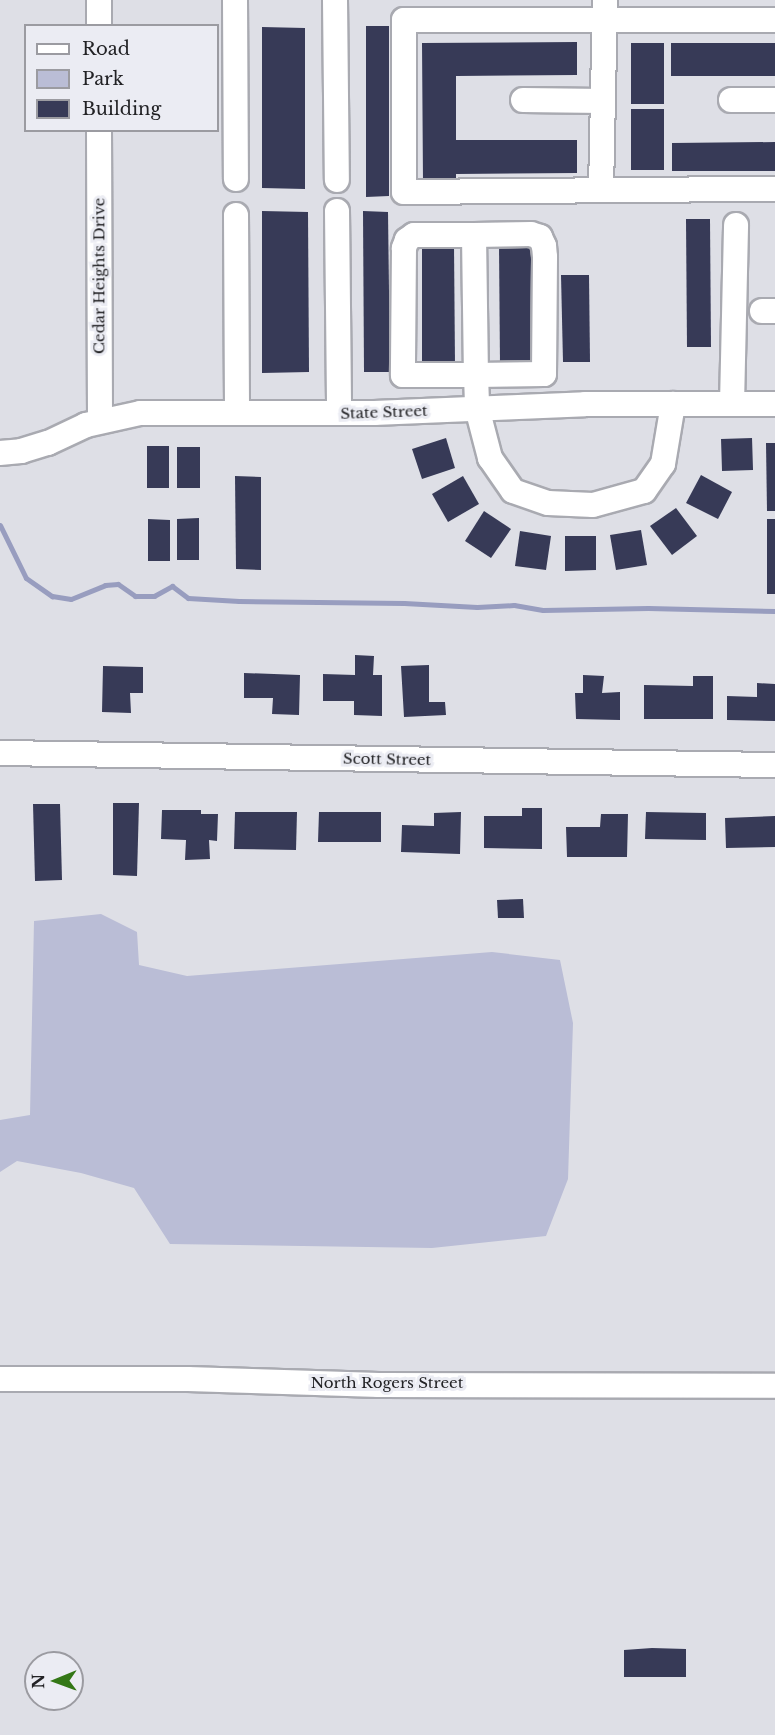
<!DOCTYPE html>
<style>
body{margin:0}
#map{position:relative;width:775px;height:1735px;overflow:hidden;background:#dedfe6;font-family:"Libre Baskerville",serif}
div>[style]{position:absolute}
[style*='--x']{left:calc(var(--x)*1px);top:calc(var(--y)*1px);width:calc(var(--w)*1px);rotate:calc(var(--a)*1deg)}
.green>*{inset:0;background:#babdd6}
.stream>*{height:5px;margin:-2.5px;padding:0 2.5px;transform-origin:2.5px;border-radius:2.5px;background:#989dbf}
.building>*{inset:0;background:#373a57}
.roads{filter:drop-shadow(2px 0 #a9aab1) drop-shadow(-2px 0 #a9aab1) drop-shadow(0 2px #a9aab1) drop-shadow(0 -2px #a9aab1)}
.minor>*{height:24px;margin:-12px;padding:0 12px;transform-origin:12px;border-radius:12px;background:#fff}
span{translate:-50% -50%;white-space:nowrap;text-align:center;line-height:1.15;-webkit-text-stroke:6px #ebecf3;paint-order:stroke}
.street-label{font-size:15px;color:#222225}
.legend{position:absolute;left:24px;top:24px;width:195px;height:108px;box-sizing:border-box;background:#ebecf3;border:2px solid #9b9ba1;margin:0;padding:8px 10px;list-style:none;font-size:18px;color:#222225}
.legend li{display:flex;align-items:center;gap:12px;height:30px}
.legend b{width:30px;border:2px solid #9b9ba1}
.north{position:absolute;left:24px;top:1651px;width:60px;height:60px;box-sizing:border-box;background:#ebecf3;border:2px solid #9b9ba1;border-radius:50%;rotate:269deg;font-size:16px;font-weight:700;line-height:24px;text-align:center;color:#222225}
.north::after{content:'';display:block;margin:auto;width:21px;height:27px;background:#337716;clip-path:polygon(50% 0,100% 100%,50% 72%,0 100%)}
</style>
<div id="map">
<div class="green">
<i style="clip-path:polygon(101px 914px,137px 932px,139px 965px,187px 976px,492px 952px,560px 960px,573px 1023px,568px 1179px,546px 1236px,432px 1248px,170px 1244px,134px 1188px,81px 1173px,17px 1161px,0 1172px,0 1120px,30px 1115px,34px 921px)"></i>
</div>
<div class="stream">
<i style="--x:0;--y:525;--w:59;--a:63.9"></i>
<i style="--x:26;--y:578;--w:32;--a:35"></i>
<i style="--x:52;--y:596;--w:19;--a:9"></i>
<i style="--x:71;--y:599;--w:37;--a:-22"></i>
<i style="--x:105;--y:585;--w:13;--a:-4"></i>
<i style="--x:118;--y:584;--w:21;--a:35"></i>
<i style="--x:135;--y:596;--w:19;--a:0"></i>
<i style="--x:154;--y:596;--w:21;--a:-29"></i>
<i style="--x:172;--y:586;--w:20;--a:37"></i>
<i style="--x:188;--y:598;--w:51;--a:3.4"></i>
<i style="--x:239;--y:601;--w:165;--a:0.7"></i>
<i style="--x:404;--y:603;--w:73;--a:3.1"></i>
<i style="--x:477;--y:607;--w:37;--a:-3"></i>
<i style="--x:514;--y:605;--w:29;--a:10"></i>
<i style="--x:543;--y:610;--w:105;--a:-1.1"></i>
<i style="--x:648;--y:608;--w:127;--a:1.4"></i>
</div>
<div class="building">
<i style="clip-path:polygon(366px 26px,389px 26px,389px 196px,366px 197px)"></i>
<i style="clip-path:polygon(262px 27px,305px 28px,305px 189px,262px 188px)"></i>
<i style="clip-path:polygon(577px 42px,577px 75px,456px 76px,456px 140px,577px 140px,577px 173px,456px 174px,456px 183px,423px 183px,422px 43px)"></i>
<i style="clip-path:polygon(631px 43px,664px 43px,664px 104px,631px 104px)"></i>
<i style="clip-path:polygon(671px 43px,775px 43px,775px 76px,671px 76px)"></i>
<i style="clip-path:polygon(631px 109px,664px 109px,664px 170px,631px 170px)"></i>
<i style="clip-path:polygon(775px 142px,775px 171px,672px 171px,672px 143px)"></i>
<i style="clip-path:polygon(262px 211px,308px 212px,309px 372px,262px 373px)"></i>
<i style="clip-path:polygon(363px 211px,388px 212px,390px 372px,364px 372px)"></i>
<i style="clip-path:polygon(686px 219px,710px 219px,711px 347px,687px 347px)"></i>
<i style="clip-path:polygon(532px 243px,533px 365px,500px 365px,499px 244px)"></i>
<i style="clip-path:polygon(422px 245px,454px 245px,455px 365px,422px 365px)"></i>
<i style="clip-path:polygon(561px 275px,589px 275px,590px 362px,563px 362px)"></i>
<i style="clip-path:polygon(446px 438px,455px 468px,422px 479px,412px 449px)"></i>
<i style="clip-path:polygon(752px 438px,753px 470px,722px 471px,721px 439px)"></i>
<i style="clip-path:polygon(766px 443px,775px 443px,775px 511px,767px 511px)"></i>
<i style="clip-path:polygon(147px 446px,169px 446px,169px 488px,147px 488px)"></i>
<i style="clip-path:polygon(177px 447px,200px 447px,200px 488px,177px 488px)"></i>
<i style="clip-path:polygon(701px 475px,732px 492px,718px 519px,686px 503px)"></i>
<i style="clip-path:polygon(235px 476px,261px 477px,261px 570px,236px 569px)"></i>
<i style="clip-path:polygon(463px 476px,479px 504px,448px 522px,432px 494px)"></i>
<i style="clip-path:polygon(676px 508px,697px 536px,672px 555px,650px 526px)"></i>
<i style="clip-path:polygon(484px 511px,511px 529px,491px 558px,465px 541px)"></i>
<i style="clip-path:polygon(199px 518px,199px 560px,177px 560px,177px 519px)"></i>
<i style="clip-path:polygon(148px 519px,170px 520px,170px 561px,148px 561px)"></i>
<i style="clip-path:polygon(767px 519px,775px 519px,775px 594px,767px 594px)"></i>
<i style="clip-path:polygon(641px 530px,647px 565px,616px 570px,610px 535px)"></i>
<i style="clip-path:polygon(520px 531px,551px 536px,546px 570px,515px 566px)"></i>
<i style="clip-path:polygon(565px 536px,596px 536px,596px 570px,565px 571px)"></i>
<i style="clip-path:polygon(355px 655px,374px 656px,373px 675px,382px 675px,382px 716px,354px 715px,354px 701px,323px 701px,323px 674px,355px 675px)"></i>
<i style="clip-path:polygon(429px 665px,429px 702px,445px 702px,446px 715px,404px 717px,401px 666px)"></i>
<i style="clip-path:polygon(103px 666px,143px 667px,143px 693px,130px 693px,131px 713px,102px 712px)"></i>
<i style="clip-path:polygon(244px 673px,300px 675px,299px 715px,272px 714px,273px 698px,244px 698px)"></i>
<i style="clip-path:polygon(583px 675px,604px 676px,602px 693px,620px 692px,620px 720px,576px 719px,575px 693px,583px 693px)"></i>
<i style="clip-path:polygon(693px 676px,713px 676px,713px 719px,644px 719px,644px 685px,693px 686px)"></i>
<i style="clip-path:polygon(757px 683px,775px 684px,775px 721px,727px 720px,727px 696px,757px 697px)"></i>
<i style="clip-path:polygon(113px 803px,139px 803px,137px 876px,113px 875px)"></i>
<i style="clip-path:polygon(33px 804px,60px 804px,62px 880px,35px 881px)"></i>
<i style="clip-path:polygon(522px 808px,542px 808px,542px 849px,484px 848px,484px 816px,522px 816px)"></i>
<i style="clip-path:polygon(162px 810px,201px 810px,201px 814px,218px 814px,217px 841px,209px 840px,210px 859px,185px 860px,186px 840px,161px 839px)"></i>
<i style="clip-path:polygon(235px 812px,297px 812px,296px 850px,234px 849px)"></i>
<i style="clip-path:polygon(319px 812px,381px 812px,381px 842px,318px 842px)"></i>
<i style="clip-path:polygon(461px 812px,460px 854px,401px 852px,402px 825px,434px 826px,434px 813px)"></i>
<i style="clip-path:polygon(646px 812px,706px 813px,706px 840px,645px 839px)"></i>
<i style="clip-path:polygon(601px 814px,628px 814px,627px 857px,567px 857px,566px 827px,600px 827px)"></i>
<i style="clip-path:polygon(775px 816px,775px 847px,726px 848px,725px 818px)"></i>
<i style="clip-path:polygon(523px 899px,524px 918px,498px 918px,497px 900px)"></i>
<i style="clip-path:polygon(652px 1648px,686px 1649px,686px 1677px,624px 1677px,624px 1650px)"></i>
</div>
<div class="roads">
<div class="minor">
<i style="--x:99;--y:0;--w:26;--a:90"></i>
<i style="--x:235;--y:0;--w:179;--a:89.7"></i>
<i style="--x:335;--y:0;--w:180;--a:89.4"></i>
<i style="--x:775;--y:20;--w:371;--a:180"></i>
<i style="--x:404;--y:20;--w:172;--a:90"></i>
<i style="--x:404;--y:192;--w:371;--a:-0.5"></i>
<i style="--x:523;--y:100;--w:80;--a:0.7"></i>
<i style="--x:731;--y:100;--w:44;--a:0"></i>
<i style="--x:99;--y:130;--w:291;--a:89.8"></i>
<i style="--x:601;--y:190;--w:190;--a:-88.8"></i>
<i style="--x:337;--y:211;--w:202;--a:89.4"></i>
<i style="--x:236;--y:215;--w:198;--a:89.7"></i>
<i style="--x:474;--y:235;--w:60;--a:180"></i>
<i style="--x:414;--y:235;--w:9;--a:144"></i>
<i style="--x:407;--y:240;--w:9;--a:111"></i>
<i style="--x:404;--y:248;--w:127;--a:90.5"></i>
<i style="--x:403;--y:375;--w:73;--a:0"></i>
<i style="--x:476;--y:375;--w:68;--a:-0.8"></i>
<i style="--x:544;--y:374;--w:117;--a:-89.5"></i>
<i style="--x:545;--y:257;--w:11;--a:-95"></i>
<i style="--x:544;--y:246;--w:10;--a:-114"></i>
<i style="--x:540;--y:237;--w:9;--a:-162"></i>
<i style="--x:531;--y:234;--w:57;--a:179"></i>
<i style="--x:474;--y:235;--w:140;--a:89.2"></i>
<i style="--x:476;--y:375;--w:33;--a:88"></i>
<i style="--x:477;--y:408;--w:52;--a:75.4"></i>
<i style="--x:490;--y:458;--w:40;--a:55.1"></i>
<i style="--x:513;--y:491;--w:37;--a:19"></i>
<i style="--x:548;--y:503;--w:45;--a:2.5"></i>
<i style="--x:593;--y:505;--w:53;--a:-15.4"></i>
<i style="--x:644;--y:491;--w:33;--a:-55"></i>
<i style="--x:663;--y:464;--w:61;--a:-80.5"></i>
<i style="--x:762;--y:311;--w:13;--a:0"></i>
<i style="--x:732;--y:404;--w:179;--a:-88.7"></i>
<i style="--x:0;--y:453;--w:21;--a:-5"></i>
<i style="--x:21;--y:451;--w:28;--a:-17"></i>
<i style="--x:48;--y:443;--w:42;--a:-25.3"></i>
<i style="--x:86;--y:425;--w:55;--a:-12.5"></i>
<i style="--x:140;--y:413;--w:234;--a:0"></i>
<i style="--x:374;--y:413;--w:211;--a:-2.4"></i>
<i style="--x:585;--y:404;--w:190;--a:0"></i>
<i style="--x:0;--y:753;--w:775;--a:0.89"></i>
<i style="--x:0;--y:1379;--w:188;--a:0"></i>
<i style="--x:188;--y:1379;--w:191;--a:1.8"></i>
<i style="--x:379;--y:1385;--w:396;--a:0.1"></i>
</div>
</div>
<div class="street-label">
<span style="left:99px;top:276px;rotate:-90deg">Cedar Heights Drive</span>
<span style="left:384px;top:412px;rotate:-2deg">State Street</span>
<span style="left:387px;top:759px;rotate:1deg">Scott Street</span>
<span style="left:387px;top:1383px">North Rogers Street</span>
</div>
<ul class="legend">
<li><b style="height:8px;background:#fff"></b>Road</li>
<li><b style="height:16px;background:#babdd6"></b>Park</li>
<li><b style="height:16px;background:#373a57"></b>Building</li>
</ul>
<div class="north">N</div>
</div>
